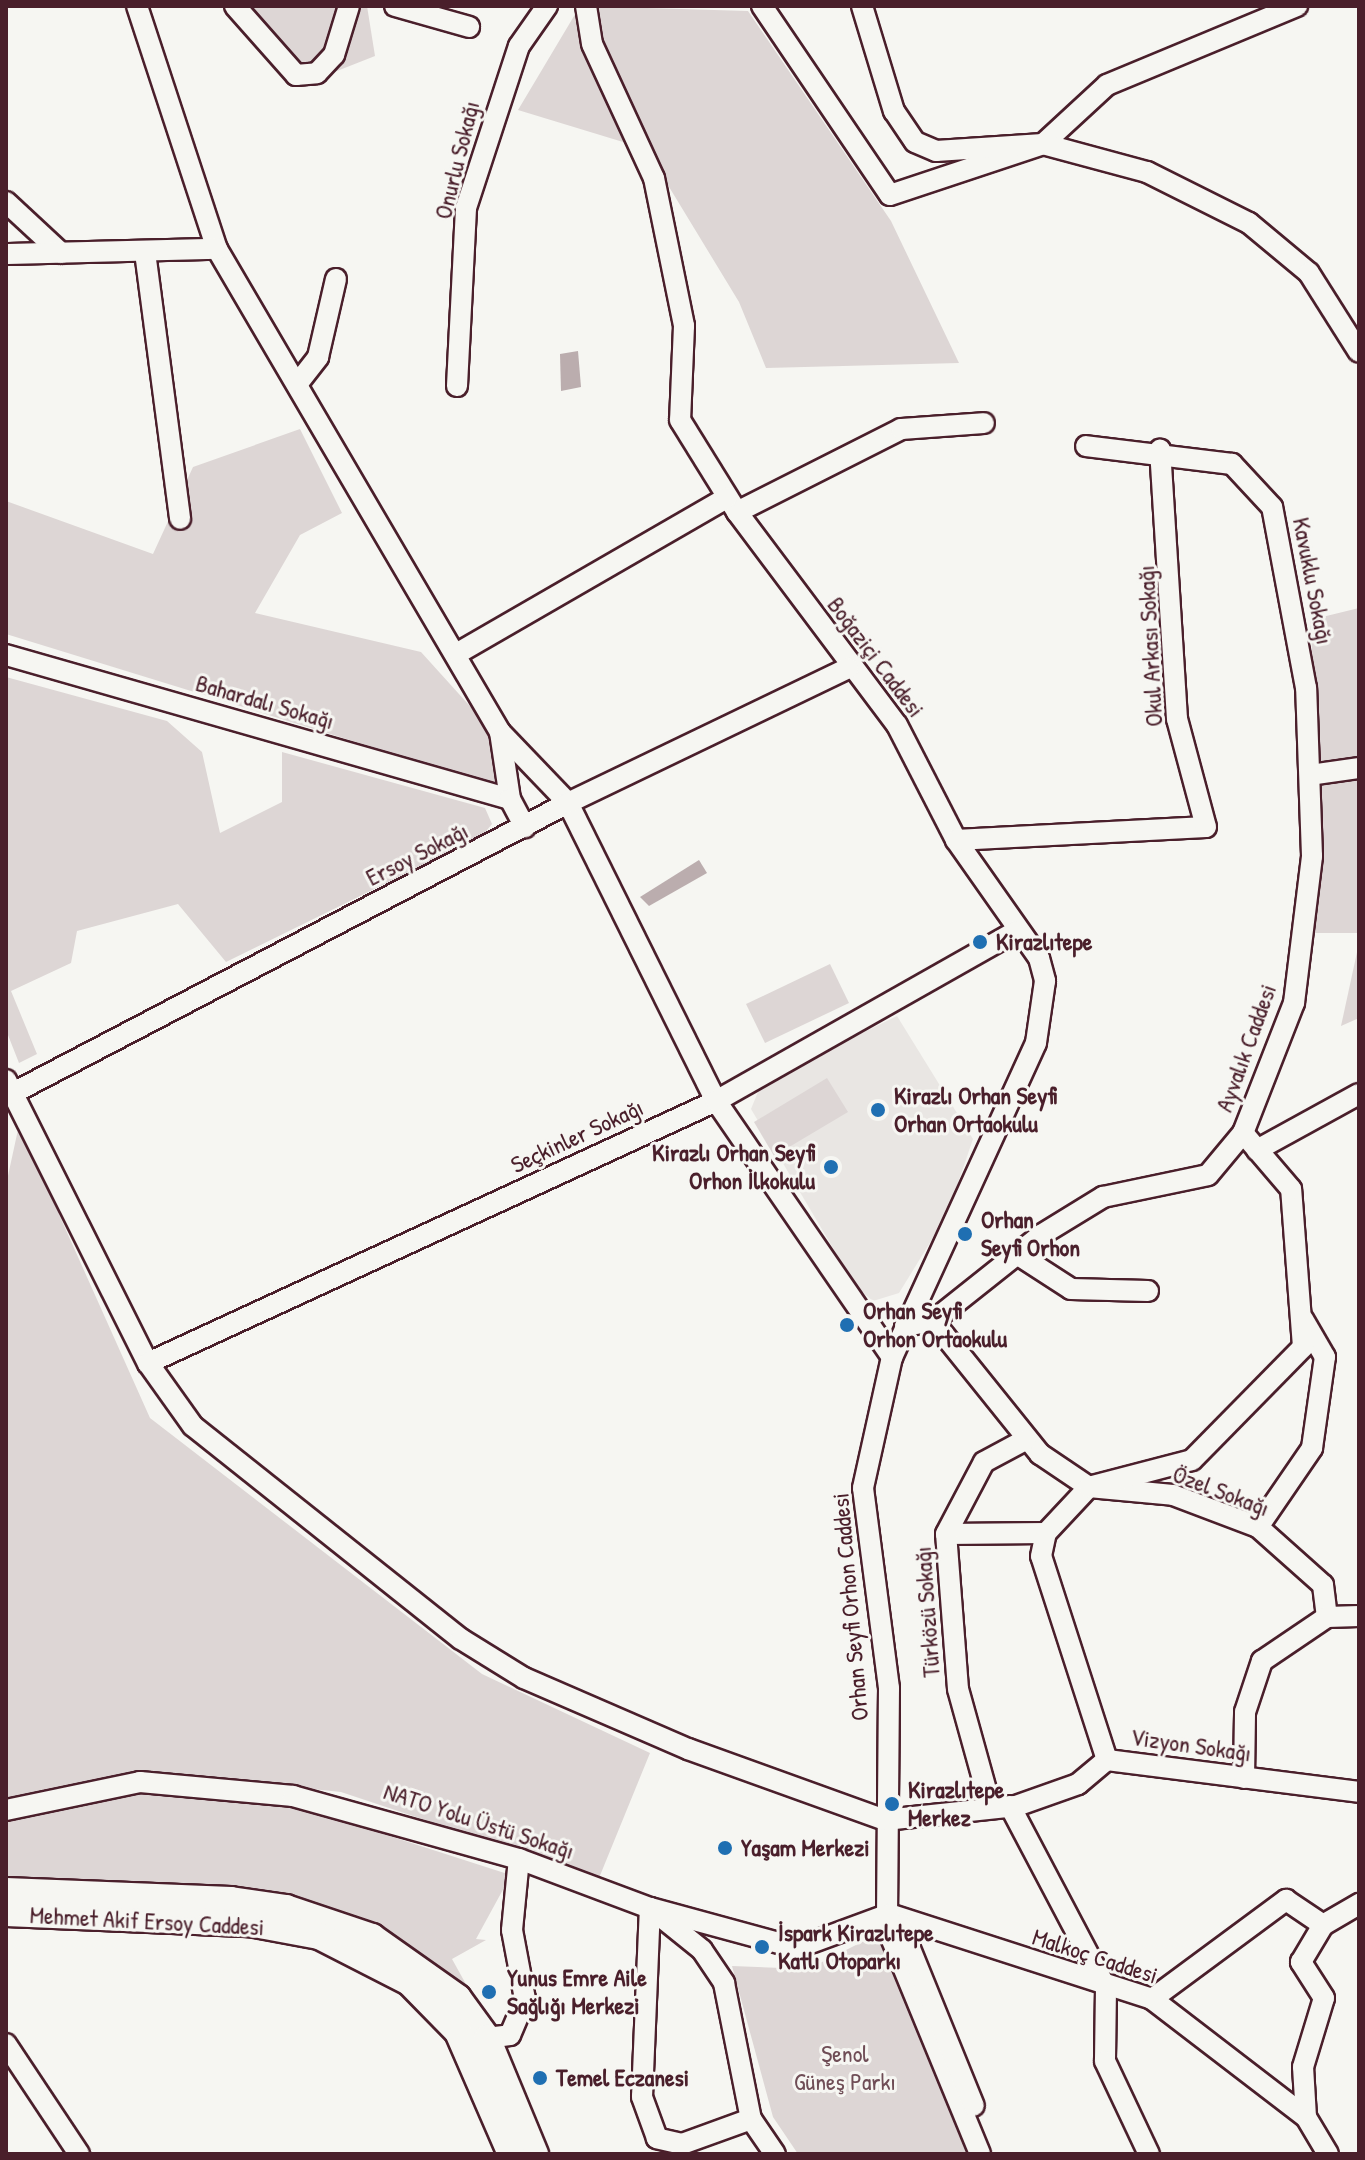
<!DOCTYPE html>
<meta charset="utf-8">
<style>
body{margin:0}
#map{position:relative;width:1365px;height:2160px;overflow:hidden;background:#f6f6f2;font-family:"Patrick Hand",sans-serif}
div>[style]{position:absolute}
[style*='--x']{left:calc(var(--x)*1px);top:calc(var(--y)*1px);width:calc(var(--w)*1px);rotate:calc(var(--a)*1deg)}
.built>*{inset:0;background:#e9e6e3}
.green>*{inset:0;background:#ddd6d5}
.water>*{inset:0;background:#bbadae}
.roads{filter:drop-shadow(2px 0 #4a1f2b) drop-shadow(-2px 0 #4a1f2b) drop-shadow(0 2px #4a1f2b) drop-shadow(0 -2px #4a1f2b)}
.minor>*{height:20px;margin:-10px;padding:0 10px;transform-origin:10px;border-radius:10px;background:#f6f6f2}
.major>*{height:26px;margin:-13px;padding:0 13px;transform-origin:13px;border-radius:13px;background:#f6f6f2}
.dots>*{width:22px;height:22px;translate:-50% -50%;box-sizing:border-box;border:4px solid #f6f6f2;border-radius:50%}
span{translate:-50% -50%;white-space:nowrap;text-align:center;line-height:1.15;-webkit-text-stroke:6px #f6f6f2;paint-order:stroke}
.street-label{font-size:24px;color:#4a1f2b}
.poi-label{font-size:24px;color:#4a1f2b;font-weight:700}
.left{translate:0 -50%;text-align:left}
.right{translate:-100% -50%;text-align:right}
.park-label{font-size:24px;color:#6f4d56}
.frame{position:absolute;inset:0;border:8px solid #4a1f2b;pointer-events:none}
</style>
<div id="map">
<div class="built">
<i style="clip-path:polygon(897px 1016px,973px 1139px,947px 1215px,899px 1293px,873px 1301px,856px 1287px,751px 1109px,762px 1082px)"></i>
</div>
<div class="green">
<i style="clip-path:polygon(233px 6px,367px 6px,375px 56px,304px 84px)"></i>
<i style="clip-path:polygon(580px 6px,748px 11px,891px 221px,959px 363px,766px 368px,739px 302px,646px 149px,518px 110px)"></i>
<i style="clip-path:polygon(300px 429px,342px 513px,300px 535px,255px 613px,421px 652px,487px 725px,502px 787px,6px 634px,6px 501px,153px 554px,193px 467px)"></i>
<i style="clip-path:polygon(1359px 608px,1359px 933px,1312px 933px,1319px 754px,1310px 620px)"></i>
<i style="clip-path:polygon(6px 677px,167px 721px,202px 752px,220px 833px,282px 802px,282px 752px,485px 808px,492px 824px,482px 836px,226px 962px,178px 904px,77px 931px,71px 963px,11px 991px,37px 1054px,19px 1063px,6px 1030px)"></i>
<i style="clip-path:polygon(1359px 943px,1359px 1018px,1341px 1026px)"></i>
<i style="clip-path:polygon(830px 964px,849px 1003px,765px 1043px,746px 1004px)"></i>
<i style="clip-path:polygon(827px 1078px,848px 1112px,774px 1156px,754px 1122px)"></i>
<i style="clip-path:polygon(19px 1125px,150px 1418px,482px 1674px,650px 1753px,599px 1878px,341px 1792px,138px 1771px,6px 1801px,6px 1185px)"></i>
<i style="clip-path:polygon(129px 1794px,204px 1795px,315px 1812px,511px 1875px,476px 1939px,486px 1940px,452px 1959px,472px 1995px,376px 1927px,312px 1904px,6px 1881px,6px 1820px)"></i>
<i style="clip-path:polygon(880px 1933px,969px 2154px,798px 2154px,773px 2117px,732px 1966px,808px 1969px)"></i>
</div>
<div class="water">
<i style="clip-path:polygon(578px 351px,581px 387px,561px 391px,560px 354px)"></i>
<i style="clip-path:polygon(699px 860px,707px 873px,649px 906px,640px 897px)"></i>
</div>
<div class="roads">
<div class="minor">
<i style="--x:137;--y:6;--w:256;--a:71.8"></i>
<i style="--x:217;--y:249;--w:560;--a:59.63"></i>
<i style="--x:500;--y:732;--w:98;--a:46.2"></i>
<i style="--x:568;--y:803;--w:333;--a:63.6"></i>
<i style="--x:716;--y:1101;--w:311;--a:55.5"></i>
<i style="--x:235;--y:6;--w:92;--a:48.5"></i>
<i style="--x:296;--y:75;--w:21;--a:-5"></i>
<i style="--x:317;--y:73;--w:25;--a:-47"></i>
<i style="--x:334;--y:55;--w:51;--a:-73"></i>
<i style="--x:395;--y:6;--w:77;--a:15.8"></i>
<i style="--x:586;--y:6;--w:38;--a:81"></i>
<i style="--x:592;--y:44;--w:148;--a:65.2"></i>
<i style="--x:654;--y:178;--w:151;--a:78.5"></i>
<i style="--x:684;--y:326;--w:94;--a:92.4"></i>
<i style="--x:680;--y:420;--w:108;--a:58.2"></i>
<i style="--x:737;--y:512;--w:266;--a:53.1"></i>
<i style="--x:897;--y:725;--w:129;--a:62.8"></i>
<i style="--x:956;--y:840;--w:144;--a:54.9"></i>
<i style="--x:1039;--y:958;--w:24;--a:75"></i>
<i style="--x:1045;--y:981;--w:63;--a:98.3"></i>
<i style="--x:1036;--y:1043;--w:345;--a:114.6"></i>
<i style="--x:892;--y:1357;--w:134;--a:102.5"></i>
<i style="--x:863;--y:1488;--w:202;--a:82.6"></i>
<i style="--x:889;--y:1688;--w:240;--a:90.5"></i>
<i style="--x:887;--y:1928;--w:244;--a:67.6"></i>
<i style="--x:762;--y:6;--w:228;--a:55.9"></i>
<i style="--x:890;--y:195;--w:161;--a:-18.4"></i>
<i style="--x:1043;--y:144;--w:87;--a:-42.7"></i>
<i style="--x:1107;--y:85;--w:206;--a:-22.6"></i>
<i style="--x:862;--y:6;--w:110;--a:73.1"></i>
<i style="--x:894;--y:111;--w:37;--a:56"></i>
<i style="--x:915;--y:142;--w:23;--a:23"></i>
<i style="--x:936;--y:151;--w:107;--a:-3.7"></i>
<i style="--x:1043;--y:144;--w:108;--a:15.1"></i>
<i style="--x:1147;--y:172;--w:114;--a:26.6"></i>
<i style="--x:1249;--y:223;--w:78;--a:39.8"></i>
<i style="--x:1309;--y:273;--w:93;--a:57.7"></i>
<i style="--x:6;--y:202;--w:75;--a:42.8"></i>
<i style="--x:145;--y:252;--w:269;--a:82.5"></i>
<i style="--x:6;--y:254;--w:211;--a:-1.4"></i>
<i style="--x:298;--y:383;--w:33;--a:-52"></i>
<i style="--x:318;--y:357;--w:80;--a:-77"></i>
<i style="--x:457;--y:386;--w:178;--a:-87.1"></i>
<i style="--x:466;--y:208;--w:170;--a:-71.9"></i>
<i style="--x:519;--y:46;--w:49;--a:-55"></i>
<i style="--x:737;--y:512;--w:184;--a:-26.8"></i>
<i style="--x:901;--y:429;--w:83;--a:-4.1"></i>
<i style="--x:458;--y:653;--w:310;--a:-30"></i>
<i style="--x:6;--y:655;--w:524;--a:15.95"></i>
<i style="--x:500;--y:732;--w:68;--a:81.5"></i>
<i style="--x:510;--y:799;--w:32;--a:62"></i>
<i style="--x:1310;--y:775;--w:49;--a:-8.1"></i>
<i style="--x:956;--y:840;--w:250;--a:-3"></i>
<i style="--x:1206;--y:827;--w:112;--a:-105"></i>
<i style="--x:1177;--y:719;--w:270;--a:-93.6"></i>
<i style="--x:6;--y:1080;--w:317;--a:63.4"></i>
<i style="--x:148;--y:1363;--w:77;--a:54.5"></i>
<i style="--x:193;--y:1426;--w:342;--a:38.5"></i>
<i style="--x:461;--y:1639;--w:74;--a:31.8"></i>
<i style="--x:524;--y:1678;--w:179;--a:23.4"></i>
<i style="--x:688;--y:1749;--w:209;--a:19.8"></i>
<i style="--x:885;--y:1820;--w:132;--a:-6.1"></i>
<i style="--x:1016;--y:1806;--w:66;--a:-19.5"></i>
<i style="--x:1078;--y:1784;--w:38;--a:-40"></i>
<i style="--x:1107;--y:1760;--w:254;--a:7.2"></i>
<i style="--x:13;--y:1093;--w:626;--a:-27.59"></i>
<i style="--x:568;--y:803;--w:311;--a:-25.7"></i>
<i style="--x:1257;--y:1150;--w:116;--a:-28.8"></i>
<i style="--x:1017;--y:1254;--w:64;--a:32.9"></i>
<i style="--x:1071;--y:1289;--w:77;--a:1.5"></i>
<i style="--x:933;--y:1321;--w:171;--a:51.2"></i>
<i style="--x:1040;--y:1454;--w:59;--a:34"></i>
<i style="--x:1089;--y:1487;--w:84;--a:5.4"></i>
<i style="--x:1173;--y:1495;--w:91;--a:20.6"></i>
<i style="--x:1258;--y:1527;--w:87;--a:41.7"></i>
<i style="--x:1323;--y:1585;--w:32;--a:83"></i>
<i style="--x:905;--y:1326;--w:28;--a:-10"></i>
<i style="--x:933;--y:1321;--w:138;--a:-38.5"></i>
<i style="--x:1041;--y:1235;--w:73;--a:-31.5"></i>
<i style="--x:1103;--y:1197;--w:107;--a:-11.8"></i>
<i style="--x:1208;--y:1175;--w:55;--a:-50.2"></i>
<i style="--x:1243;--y:1133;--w:140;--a:-68.6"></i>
<i style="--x:1294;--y:1003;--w:148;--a:-83"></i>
<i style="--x:1312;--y:856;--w:168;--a:-92"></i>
<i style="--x:1306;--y:688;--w:184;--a:-100.6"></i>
<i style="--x:1272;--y:507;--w:59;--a:-132.9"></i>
<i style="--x:1232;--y:464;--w:147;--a:-173"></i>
<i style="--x:148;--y:1363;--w:626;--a:-24.76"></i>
<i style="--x:716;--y:1101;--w:343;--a:-29.5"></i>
<i style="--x:1258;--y:1527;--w:96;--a:-55.6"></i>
<i style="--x:1312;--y:1448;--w:92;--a:-81.9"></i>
<i style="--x:1325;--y:1357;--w:44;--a:-120.1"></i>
<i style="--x:946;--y:1534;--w:100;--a:-0.6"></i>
<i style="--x:1107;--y:1760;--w:214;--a:-107.9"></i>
<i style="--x:1041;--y:1556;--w:24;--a:-78"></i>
<i style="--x:1046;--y:1533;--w:63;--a:-46.9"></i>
<i style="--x:1089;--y:1487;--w:106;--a:-14.7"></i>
<i style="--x:1192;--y:1460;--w:158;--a:-45.5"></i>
<i style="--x:1303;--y:1347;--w:158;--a:-94.3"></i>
<i style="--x:1291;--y:1189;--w:74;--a:-130.6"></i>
<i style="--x:1244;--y:1778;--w:66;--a:-89.1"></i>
<i style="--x:1245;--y:1712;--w:54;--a:-71.6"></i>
<i style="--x:1262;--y:1661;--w:78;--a:-34.1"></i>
<i style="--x:1327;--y:1617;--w:32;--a:-2"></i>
<i style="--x:1010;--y:1806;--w:206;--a:62.2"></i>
<i style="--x:1106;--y:1988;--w:73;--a:90.8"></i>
<i style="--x:1105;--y:2061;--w:103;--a:64.7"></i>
<i style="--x:991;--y:1808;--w:123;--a:-105.5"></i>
<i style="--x:958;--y:1689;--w:155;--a:-94.4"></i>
<i style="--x:946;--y:1534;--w:81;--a:-62.2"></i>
<i style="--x:984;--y:1462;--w:47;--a:-28.2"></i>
<i style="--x:6;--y:1810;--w:137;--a:-11.8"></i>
<i style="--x:140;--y:1782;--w:154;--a:5.2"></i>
<i style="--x:293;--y:1796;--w:235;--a:15.6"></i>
<i style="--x:519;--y:1859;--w:140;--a:20.5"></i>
<i style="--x:650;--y:1908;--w:67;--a:38.9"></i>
<i style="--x:702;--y:1950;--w:40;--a:56"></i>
<i style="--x:724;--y:1983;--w:139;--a:78.8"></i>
<i style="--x:751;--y:2119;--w:42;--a:55.6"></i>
<i style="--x:889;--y:1914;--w:276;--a:17.9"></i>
<i style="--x:1152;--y:1999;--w:194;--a:37.5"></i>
<i style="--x:1306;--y:2117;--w:43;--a:59.3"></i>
<i style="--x:889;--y:1914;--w:15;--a:42"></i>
<i style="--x:900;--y:1924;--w:196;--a:67.9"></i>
<i style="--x:1152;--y:1999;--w:167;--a:-36.5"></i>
<i style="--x:1286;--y:1900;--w:45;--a:34"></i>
<i style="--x:487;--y:2038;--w:23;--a:-7"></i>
<i style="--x:510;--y:2035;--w:39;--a:-67"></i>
<i style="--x:525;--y:1999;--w:70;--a:-100.7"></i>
<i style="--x:512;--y:1930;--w:71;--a:-84.4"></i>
<i style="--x:6;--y:2044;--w:132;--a:56.4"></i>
<i style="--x:1306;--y:2117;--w:50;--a:-93.4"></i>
<i style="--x:1303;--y:2067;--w:72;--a:-73.1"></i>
<i style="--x:1324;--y:1998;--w:43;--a:-122.6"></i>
<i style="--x:1301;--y:1962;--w:43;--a:-59.3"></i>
<i style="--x:1323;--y:1925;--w:42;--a:-30.3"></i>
<i style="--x:751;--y:2119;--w:73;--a:160.1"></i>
<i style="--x:682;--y:2144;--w:26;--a:-167"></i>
<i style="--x:657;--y:2138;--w:44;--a:-110.1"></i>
<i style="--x:642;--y:2097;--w:189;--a:-87.6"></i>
<i style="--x:650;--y:1908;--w:152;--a:15.2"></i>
<i style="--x:797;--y:1948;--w:98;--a:-20.3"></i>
</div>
<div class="major">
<i style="--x:6;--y:1891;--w:225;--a:2.3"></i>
<i style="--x:231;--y:1900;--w:56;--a:8.3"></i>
<i style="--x:286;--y:1908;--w:91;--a:18.6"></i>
<i style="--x:372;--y:1937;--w:105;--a:35.3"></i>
<i style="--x:458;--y:1998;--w:49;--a:54.1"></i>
<i style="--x:487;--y:2038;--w:126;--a:67.5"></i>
<i style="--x:6;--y:1913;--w:243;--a:2.4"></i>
<i style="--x:249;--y:1923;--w:71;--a:10.5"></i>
<i style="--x:319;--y:1936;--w:101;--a:27.1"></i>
<i style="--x:409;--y:1982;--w:70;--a:45.6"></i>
<i style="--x:458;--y:2032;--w:133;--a:66.5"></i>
</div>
</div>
<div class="dots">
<i style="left:980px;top:942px;background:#1f6fb2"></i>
<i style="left:878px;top:1110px;background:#1f6fb2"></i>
<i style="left:831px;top:1167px;background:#1f6fb2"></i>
<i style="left:965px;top:1234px;background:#1f6fb2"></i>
<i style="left:847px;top:1325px;background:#1f6fb2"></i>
<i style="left:892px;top:1804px;background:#1f6fb2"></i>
<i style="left:725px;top:1848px;background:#1f6fb2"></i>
<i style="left:762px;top:1947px;background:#1f6fb2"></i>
<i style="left:489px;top:1992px;background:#1f6fb2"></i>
<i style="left:540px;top:2078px;background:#1f6fb2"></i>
</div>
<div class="street-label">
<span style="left:457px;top:160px;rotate:-76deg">Onurlu Sokağı</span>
<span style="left:1313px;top:581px;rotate:79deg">Kavuklu Sokağı</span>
<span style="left:1150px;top:646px;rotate:-93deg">Okul Arkası Sokağı</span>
<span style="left:876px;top:657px;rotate:53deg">Boğaziçi Caddesi</span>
<span style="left:265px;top:702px;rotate:16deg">Bahardalı Sokağı</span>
<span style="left:417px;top:854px;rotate:-27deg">Ersoy Sokağı</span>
<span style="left:1246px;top:1048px;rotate:-70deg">Ayvalık Caddesi</span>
<span style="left:577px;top:1136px;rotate:-25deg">Seçkinler Sokağı</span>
<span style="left:1221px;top:1491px;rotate:21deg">Özel Sokağı</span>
<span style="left:850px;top:1607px;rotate:-95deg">Orhan Seyfi Orhon Caddesi</span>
<span style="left:927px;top:1612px;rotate:-94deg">Türközü Sokağı</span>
<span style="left:1191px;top:1745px;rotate:8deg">Vizyon Sokağı</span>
<span style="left:479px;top:1821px;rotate:18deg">NATO Yolu Üstü Sokağı</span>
<span style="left:147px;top:1921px;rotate:3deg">Mehmet Akif Ersoy Caddesi</span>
<span style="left:1095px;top:1956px;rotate:18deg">Malkoç Caddesi</span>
</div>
<div class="poi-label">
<span class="left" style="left:996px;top:942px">Kirazlıtepe</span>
<span class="left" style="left:894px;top:1110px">Kirazlı Orhan Seyfi<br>Orhan Ortaokulu</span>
<span class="right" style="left:815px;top:1167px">Kirazlı Orhan Seyfi<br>Orhon İlkokulu</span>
<span class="left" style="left:981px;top:1234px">Orhan<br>Seyfi Orhon</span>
<span class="left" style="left:863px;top:1325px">Orhan Seyfi<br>Orhon Ortaokulu</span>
<span class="left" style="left:908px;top:1804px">Kirazlıtepe<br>Merkez</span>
<span class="left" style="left:741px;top:1848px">Yaşam Merkezi</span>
<span class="left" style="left:778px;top:1947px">İspark Kirazlıtepe<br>Katlı Otoparkı</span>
<span class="left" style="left:507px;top:1992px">Yunus Emre Aile<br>Sağlığı Merkezi</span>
<span class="left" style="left:556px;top:2078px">Temel Eczanesi</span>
</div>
<div class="park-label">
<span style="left:845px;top:2068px">Şenol<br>Güneş Parkı</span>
</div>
<div class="frame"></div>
</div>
